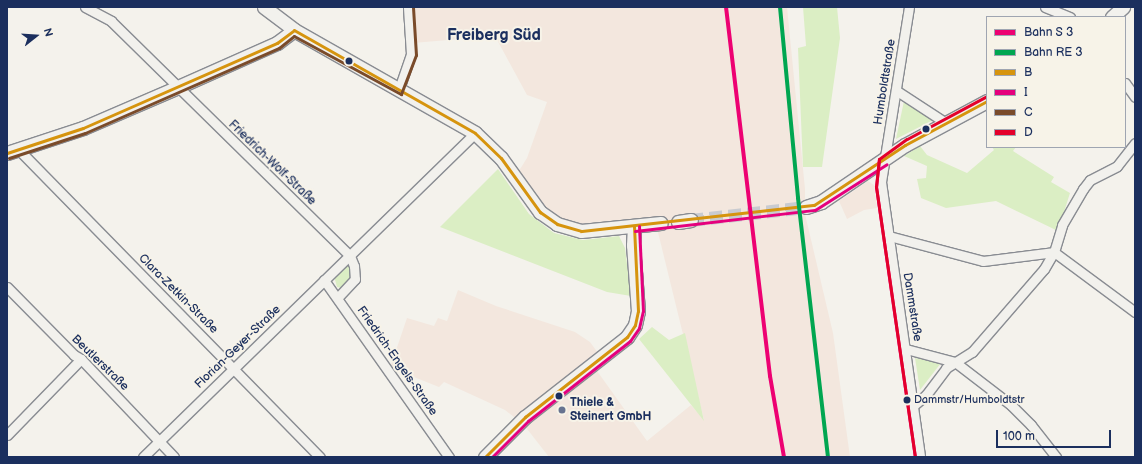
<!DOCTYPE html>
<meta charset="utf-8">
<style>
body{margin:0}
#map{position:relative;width:1142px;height:464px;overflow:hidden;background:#f4f2ec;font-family:"Balsamiq Sans",sans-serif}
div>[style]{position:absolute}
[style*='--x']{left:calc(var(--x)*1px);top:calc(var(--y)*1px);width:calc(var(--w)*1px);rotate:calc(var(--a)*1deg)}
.built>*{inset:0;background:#f3e7de}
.green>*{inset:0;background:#dbeec4}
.secondary-tunnel>*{height:13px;margin-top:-6.5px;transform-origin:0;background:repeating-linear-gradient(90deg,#c9cbd0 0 13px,transparent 0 19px)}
.roads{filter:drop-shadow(1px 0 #898c92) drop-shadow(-1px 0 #898c92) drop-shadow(0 1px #898c92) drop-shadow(0 -1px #898c92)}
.street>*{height:9px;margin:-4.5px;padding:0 4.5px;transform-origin:4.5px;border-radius:4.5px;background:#f2f1ed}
.secondary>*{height:13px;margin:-6.5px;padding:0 6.5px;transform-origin:6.5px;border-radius:6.5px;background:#f2f1ed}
.bus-1>*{height:3px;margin:-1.5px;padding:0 1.5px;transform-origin:1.5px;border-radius:1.5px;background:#d6940e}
.bus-2>*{height:3px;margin:-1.5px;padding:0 1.5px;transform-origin:1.5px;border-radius:1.5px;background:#e5007d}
.bus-3>*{height:3px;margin:-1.5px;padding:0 1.5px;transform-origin:1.5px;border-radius:1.5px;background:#7a4b2a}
.bus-4>*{height:3px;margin:-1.5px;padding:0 1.5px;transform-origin:1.5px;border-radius:1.5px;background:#e4002b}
.rail-1>*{height:4px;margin:-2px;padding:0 2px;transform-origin:2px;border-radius:2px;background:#ed0172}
.rail-2>*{height:4px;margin:-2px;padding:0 2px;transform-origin:2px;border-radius:2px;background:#00a651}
.dots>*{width:11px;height:11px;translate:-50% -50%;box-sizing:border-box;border:2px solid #f7f3e8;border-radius:50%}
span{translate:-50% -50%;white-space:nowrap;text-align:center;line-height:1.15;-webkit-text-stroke:4px #f7f3e8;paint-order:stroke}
.bus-label{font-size:11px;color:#1b2f5e}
.left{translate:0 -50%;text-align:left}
.street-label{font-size:12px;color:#1b2f5e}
.poi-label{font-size:12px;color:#1b2f5e;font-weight:700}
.district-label{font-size:16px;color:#1b2f5e;font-weight:700}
.frame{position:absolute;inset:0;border:8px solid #1b2f5e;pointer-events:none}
.legend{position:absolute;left:986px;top:16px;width:140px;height:132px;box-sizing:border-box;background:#f7f3e8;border:1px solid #9fa5b1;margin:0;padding:5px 7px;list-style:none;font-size:12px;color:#1b2f5e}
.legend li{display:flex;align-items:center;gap:8px;height:20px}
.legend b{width:20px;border:1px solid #9fa5b1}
.north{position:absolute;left:16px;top:16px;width:40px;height:40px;-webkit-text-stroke:3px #f7f3e8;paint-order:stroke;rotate:73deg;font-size:11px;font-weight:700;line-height:16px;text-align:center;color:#1b2f5e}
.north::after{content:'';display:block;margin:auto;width:14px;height:18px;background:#1b2f5e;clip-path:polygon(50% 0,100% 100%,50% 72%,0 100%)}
.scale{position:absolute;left:996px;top:430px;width:115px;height:18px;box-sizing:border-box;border:2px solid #1b2f5e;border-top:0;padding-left:5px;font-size:12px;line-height:14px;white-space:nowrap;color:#1b2f5e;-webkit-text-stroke:3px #f7f3e8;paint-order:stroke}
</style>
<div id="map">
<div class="built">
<i style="clip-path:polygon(410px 7px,787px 7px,805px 189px,805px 214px,833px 333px,850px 457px,549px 457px,524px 425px,505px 410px,444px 382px,439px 387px,399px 371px,391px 365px,407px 318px,434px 326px,438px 318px,447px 321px,458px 290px,496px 306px,575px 332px,590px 342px,598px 353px,590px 361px,647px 441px,691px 405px,704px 420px,655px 220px,576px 228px,543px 209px,517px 174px,527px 158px,547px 102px,527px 95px,495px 36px,413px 43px)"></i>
<i style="clip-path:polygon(868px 181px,874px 185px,877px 208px,864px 210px,847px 219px,839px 201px)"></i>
</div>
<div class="green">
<i style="clip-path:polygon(803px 7px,837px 7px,840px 38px,822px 167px,803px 167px,798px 48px,806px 46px)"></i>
<i style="clip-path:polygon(904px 101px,933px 120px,896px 139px)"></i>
<i style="clip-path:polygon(920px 146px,927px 155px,967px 173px,994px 150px,992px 147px,1016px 147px,1013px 151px,1054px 177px,1051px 182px,1070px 193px,1058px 231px,996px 201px,946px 208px,921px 198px,917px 179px,926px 178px,927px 166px,904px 156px)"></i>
<i style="clip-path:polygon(498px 169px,529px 214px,554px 233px,583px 240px,619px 236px,625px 248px,631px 296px,607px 292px,440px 227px)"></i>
<i style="clip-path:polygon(346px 264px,349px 265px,352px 278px,341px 288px,337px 287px,334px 276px)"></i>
<i style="clip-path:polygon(652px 327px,669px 340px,685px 333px,704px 421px,639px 339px)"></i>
<i style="clip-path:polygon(915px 358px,941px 363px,920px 390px)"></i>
</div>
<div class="secondary-tunnel">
<i style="--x:691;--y:220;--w:116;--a:-6.4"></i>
</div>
<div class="roads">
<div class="street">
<i style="--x:85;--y:7;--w:30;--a:28"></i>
<i style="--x:111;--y:21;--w:335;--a:44.5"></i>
<i style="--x:350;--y:256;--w:11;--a:68"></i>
<i style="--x:354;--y:266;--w:13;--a:86"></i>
<i style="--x:355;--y:279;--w:25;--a:133"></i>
<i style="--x:909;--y:7;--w:177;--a:99.1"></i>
<i style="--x:881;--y:182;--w:278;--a:81.9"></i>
<i style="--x:1045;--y:7;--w:27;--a:22"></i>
<i style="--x:1125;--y:83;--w:17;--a:54"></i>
<i style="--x:399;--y:89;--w:37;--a:-71"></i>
<i style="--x:411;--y:54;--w:47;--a:-93.7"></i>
<i style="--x:897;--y:91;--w:59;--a:33.1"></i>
<i style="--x:19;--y:150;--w:430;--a:45.6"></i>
<i style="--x:889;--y:236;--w:97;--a:14.9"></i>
<i style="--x:983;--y:261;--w:72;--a:-7.2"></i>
<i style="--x:1054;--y:252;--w:101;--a:36.5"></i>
<i style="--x:324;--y:280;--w:217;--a:54.8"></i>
<i style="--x:7;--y:287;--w:95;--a:45.4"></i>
<i style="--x:74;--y:355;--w:8;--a:30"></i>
<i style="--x:81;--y:359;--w:135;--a:46.5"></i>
<i style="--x:906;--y:349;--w:51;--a:14.9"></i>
<i style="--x:955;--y:362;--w:71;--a:37.5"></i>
<i style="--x:1011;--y:405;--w:28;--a:45"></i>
<i style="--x:1031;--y:425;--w:41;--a:52"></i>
<i style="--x:914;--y:405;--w:16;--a:-40"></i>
<i style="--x:926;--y:395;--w:34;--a:-53"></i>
<i style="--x:946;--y:368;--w:31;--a:-32"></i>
<i style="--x:972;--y:352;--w:110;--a:-49.1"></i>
<i style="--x:1044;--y:269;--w:20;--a:-60"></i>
<i style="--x:1054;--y:252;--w:28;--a:-73"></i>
<i style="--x:1062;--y:225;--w:42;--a:-59.7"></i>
<i style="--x:1083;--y:189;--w:11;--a:-52"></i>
<i style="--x:1090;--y:180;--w:30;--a:-27"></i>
<i style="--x:1117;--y:166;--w:29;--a:-52"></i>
<i style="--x:7;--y:435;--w:106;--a:-45.8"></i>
<i style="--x:143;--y:457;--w:464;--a:-44.3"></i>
</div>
<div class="secondary">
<i style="--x:264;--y:7;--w:38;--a:37"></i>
<i style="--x:294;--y:30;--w:208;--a:29.6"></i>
<i style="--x:475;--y:133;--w:36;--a:44"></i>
<i style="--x:501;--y:158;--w:67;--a:54.2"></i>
<i style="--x:540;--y:212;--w:21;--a:35"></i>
<i style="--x:557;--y:224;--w:25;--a:16"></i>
<i style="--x:581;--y:231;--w:80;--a:-5.7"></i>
<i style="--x:1112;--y:17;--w:15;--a:-42"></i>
<i style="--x:7;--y:153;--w:80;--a:-18.2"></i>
<i style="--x:83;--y:128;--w:103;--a:-23.3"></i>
<i style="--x:178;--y:87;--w:108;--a:-24"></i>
<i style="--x:277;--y:43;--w:21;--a:-37"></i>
<i style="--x:806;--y:207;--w:16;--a:-18"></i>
<i style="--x:821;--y:202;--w:102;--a:-34.2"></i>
<i style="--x:905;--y:145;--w:93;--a:-28.2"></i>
<i style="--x:678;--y:222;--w:13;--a:-9"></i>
<i style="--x:485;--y:457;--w:57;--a:-45"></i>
<i style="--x:525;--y:417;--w:130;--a:-38.1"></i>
<i style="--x:627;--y:337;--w:14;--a:-56"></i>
<i style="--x:635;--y:325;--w:14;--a:-78"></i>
<i style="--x:638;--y:311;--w:66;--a:-94.3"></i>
<i style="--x:633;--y:245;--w:19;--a:-87"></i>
</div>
</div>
<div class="bus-1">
<i style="--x:294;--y:30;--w:208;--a:29.6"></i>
<i style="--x:475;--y:133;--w:36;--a:44"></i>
<i style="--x:501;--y:158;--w:67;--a:54.2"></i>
<i style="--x:540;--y:212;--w:21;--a:35"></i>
<i style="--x:557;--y:224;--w:25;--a:16"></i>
<i style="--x:581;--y:231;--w:234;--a:-6.4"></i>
<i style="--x:814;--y:205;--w:109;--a:-33.4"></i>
<i style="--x:905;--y:145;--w:93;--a:-28.2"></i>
<i style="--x:7;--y:153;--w:80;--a:-18.2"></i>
<i style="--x:83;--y:128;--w:212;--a:-23.7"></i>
<i style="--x:277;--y:43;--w:21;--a:-37"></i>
<i style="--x:485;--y:457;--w:57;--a:-45"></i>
<i style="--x:525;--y:417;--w:130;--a:-38.1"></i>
<i style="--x:627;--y:337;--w:14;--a:-56"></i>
<i style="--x:635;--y:325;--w:14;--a:-78"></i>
<i style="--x:638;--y:311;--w:85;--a:-92.7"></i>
</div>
<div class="bus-2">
<i style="--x:879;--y:159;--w:28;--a:96"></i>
<i style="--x:876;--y:187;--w:273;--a:81.8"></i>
<i style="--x:635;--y:231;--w:181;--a:-6.7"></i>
<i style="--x:815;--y:210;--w:85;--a:-32.6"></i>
<i style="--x:492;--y:457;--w:51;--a:-45"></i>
<i style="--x:528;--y:421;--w:130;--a:-38.1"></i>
<i style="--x:630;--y:341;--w:16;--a:-55"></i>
<i style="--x:639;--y:328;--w:17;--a:-77"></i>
<i style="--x:643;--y:311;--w:85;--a:-92.7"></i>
</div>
<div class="bus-3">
<i style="--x:9;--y:158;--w:80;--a:-18.2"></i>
<i style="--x:85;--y:133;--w:212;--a:-23.7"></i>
<i style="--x:279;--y:48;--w:19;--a:-39"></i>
<i style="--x:294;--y:36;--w:122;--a:28.5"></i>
<i style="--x:401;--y:94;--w:42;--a:-69"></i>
<i style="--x:416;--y:55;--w:48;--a:-93.6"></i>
</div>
<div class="bus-4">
<i style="--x:915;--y:457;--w:273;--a:-98.2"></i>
<i style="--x:876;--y:187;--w:28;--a:-84"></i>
<i style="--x:879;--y:159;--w:34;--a:-36"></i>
<i style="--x:907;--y:139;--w:89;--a:-28.3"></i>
</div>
<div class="rail-1">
<i style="--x:726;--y:7;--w:372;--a:83.2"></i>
<i style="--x:770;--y:376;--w:82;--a:80.2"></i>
</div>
<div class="rail-2">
<i style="--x:780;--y:7;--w:192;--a:84.6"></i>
<i style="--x:798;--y:198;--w:261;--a:83.4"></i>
</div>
<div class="dots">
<i style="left:349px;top:61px;background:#1b2f5e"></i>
<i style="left:926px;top:129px;background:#1b2f5e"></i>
<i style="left:559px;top:396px;background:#1b2f5e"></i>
<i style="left:907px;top:400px;background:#1b2f5e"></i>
<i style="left:562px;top:410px;background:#677390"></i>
</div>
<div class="bus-label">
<span class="left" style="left:914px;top:400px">Dammstr/Humboldtstr</span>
</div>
<div class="street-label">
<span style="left:885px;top:82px;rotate:-81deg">Humboldtstraße</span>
<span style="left:272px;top:163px;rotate:44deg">Friedrich-Wolf-Straße</span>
<span style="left:178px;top:294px;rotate:45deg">Clara-Zetkin-Straße</span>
<span style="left:912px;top:307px;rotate:81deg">Dammstraße</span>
<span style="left:238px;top:347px;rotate:-44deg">Florian-Geyer-Straße</span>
<span style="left:397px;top:361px;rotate:55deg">Friedrich-Engels-Straße</span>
<span style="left:100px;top:363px;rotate:44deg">Beutlerstraße</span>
</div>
<div class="poi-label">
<span class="left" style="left:570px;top:410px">Thiele &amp;<br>Steinert GmbH</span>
</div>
<div class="district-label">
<span style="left:494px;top:36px">Freiberg Süd</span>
</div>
<div class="frame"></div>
<ul class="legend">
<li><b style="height:5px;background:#ed0172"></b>Bahn S 3</li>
<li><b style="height:5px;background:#00a651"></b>Bahn RE 3</li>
<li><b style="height:5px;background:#d6940e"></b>B</li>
<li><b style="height:5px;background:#e5007d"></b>I</li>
<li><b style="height:5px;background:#7a4b2a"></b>C</li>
<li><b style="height:5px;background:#e4002b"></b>D</li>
</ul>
<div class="north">N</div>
<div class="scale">100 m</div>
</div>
